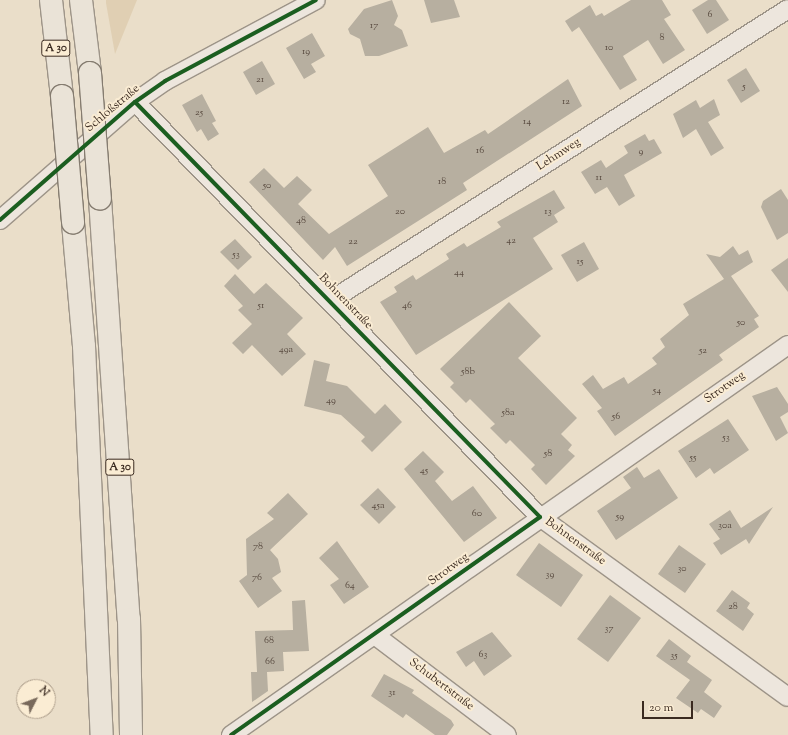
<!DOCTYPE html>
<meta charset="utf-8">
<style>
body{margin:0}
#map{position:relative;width:788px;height:735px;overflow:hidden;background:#eadec9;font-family:"Sorts Mill Goudy",serif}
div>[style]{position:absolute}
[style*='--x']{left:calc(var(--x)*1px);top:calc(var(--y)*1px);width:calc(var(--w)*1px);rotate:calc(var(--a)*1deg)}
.green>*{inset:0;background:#e0cfb3}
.building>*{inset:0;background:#b7afa0}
.roads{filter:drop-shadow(1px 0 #9d9488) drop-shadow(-1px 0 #9d9488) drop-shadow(0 1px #9d9488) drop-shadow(0 -1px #9d9488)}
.street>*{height:18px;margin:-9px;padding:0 9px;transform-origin:9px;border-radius:9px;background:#ede6dd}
.highway>*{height:22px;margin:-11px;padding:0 11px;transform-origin:11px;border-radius:11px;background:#eae3d7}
.bridges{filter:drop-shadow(1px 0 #857c70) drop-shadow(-1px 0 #857c70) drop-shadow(0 1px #857c70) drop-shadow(0 -1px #857c70)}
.highway-bridge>*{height:22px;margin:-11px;padding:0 11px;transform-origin:11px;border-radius:11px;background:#eae3d7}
.cycleway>*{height:4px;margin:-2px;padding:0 2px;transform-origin:2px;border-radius:2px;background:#1b5e20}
span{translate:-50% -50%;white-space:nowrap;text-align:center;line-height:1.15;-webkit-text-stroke:4px #faecd3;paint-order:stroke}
.number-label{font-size:10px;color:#594b40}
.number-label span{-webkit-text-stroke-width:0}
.shield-label span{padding:1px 3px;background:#faecd3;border:1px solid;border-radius:3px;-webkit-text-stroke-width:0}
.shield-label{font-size:11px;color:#3a2a20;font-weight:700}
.street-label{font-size:12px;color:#3a2a20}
.north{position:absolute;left:16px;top:679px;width:40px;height:40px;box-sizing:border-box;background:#faecd3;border:1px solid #ad9e8b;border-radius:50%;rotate:48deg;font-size:11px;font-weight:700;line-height:16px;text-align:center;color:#3a2a20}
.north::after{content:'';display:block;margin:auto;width:14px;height:18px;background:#78695b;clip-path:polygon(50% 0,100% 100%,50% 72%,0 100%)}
.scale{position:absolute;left:642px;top:701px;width:51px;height:18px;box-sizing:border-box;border:2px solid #3a2a20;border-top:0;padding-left:5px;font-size:12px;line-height:14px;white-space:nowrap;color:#3a2a20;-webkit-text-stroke:3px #faecd3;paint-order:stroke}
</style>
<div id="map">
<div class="green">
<i style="clip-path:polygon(106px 0,137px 0,115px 54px,106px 3px)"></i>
</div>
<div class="building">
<i style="clip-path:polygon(392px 0,398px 16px,394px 25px,402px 30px,408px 46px,379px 56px,365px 56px,360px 39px,350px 34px,348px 29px,364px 9px)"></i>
<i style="clip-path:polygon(424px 0,454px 0,460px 17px,431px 23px)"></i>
<i style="clip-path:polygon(631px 0,662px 0,671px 15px,664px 19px,685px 50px,663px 64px,648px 40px,623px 56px,637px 80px,620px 90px,579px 27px,572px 32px,565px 21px,590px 5px,596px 16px,602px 13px,604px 16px)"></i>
<i style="clip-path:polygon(708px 0,716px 0,729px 20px,707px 34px,692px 10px)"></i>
<i style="clip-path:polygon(312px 33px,325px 56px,311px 64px,316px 72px,304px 79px,286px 48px)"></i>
<i style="clip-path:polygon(262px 61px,275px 84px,256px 95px,243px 72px)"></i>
<i style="clip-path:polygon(746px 68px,760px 91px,741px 103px,727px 80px)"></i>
<i style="clip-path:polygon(568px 79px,582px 106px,463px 183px,467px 190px,347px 266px,335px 247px,323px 260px,249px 182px,264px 168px,284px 188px,297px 176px,312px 190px,298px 204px,329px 234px,388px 196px,368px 165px,428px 127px,444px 153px,485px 130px,488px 134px)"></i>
<i style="clip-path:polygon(202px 94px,216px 121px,212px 123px,219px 134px,208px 141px,201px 129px,197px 132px,182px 105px)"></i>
<i style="clip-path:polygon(714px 99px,720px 115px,708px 122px,724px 148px,711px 156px,696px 129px,683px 138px,673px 114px,696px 100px,700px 108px)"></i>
<i style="clip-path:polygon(645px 134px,649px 141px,654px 139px,662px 153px,624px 175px,635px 196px,619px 206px,607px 187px,595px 194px,581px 172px,601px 160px,606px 168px,628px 153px,624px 146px)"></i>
<i style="clip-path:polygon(781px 189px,788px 200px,788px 233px,777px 240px,761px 207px,763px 201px)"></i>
<i style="clip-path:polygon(554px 190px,565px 208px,554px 215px,558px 222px,533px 238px,553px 269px,416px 355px,380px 302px,397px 292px,394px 287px,413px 275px,416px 280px,449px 259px,446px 254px,464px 243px,467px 247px,501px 227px,497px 222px)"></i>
<i style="clip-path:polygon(235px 239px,252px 257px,238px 270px,220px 252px)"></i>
<i style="clip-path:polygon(584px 242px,599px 269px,577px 282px,561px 255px)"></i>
<i style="clip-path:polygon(733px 246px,739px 255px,748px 250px,753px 262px,731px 276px,759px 316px,754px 319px,759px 327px,719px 355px,723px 360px,615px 436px,597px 411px,602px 408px,582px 384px,593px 375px,603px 389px,624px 377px,628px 384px,657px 364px,652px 358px,665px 347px,660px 339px,689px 315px,683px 304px,724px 279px,706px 254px,720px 257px)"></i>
<i style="clip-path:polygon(788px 258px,788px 292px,771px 270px)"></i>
<i style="clip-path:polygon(235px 274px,254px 294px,266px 283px,303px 318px,287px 334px,306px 354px,282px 376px,252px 345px,243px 354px,232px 343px,252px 324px,238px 310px,243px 306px,224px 286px)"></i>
<i style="clip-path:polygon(509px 302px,541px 336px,518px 358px,577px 418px,561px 434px,572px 445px,568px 450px,575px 456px,546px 485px,531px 469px,535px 465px,510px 440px,506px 444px,490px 428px,495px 424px,470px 399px,466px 403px,450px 387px,454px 383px,440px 369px)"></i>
<i style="clip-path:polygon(314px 360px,330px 364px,326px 381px,347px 386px,375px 414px,385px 404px,402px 422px,372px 452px,361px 441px,365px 437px,341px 415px,304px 406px)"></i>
<i style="clip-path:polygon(777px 387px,788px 404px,788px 412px,780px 417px,788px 433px,776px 441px,752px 396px)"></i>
<i style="clip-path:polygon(728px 419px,749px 450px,714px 474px,710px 468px,696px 478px,678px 451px)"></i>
<i style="clip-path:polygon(423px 451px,444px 472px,435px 481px,452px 501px,473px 486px,497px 518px,464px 542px,404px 469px)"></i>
<i style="clip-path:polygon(637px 467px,644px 478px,659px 469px,678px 498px,616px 540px,597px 511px,631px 488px,623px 477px)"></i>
<i style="clip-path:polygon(378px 488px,396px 507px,379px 524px,360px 505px)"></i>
<i style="clip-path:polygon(288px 493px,308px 514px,270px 550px,278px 559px,281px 572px,272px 578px,282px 591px,258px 608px,239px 581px,247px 575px,246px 539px,274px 519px,267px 513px)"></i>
<i style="clip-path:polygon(773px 507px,749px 544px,746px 539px,721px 555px,713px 543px,720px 539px,709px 524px,730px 510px,741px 528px)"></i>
<i style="clip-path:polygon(337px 541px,369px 587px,344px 604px,330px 585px,339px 579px,319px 558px)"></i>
<i style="clip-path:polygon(539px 543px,583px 575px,561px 607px,516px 575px)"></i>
<i style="clip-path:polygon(679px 545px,706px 564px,685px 593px,658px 574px)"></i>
<i style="clip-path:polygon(732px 590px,750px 603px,747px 608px,754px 614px,743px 631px,716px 611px)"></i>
<i style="clip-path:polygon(610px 595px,641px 618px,608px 662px,577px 639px)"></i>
<i style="clip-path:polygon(305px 600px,309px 651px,283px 652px,284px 671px,267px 672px,268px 691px,252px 702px,251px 672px,257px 672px,255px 631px,293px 630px,292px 601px)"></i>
<i style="clip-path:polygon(492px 632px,512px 656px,484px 676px,474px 661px,466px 667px,456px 652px)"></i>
<i style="clip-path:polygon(669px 639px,691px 656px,687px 662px,712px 680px,704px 692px,722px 706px,714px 718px,701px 709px,698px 713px,676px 698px,690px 680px,656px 656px)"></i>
<i style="clip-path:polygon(384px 674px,414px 690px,412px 693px,451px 720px,454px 725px,447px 735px,435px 735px,406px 714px,403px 718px,371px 696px)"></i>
</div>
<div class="roads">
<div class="street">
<i style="--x:135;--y:102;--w:580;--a:45.7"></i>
<i style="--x:540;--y:517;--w:306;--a:36"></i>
<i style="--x:0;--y:220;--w:179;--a:-41.2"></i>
<i style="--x:135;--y:102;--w:37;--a:-35"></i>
<i style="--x:165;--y:81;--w:171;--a:-28.2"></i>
<i style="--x:330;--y:301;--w:543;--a:-32.52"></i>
<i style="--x:376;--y:636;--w:164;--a:37.1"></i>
<i style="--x:231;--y:735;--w:680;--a:-35"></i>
</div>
<div class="highway">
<i style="--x:51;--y:0;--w:97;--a:83.5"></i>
<i style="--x:81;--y:0;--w:74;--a:83"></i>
<i style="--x:100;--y:199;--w:421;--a:86.1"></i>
<i style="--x:129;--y:619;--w:116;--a:89"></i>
<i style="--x:73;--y:223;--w:123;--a:84.9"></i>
<i style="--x:84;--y:346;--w:389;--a:87.4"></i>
</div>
</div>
<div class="bridges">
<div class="highway-bridge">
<i style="--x:90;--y:73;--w:126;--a:85.5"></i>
<i style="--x:62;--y:96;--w:127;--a:85"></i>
</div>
</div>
<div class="cycleway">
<i style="--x:135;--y:102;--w:580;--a:45.7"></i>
<i style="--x:540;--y:517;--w:378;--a:144.8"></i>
<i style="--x:0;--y:220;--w:179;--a:-41.2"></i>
<i style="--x:135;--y:102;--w:37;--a:-35"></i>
<i style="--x:165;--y:81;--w:171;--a:-28.2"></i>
</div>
<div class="number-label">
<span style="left:710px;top:15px">6</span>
<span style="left:374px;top:26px">17</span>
<span style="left:662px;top:38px">8</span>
<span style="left:609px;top:48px">10</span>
<span style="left:306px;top:52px">19</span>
<span style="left:260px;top:80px">21</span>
<span style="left:744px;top:87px">5</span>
<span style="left:566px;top:102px">12</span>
<span style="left:199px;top:113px">25</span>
<span style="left:527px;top:122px">14</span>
<span style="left:480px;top:151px">16</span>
<span style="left:641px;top:152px">9</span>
<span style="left:599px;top:178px">11</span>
<span style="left:442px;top:182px">18</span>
<span style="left:267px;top:186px">50</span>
<span style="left:400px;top:212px">20</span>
<span style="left:548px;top:212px">13</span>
<span style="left:301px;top:221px">48</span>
<span style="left:511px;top:241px">42</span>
<span style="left:353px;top:242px">22</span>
<span style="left:236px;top:255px">53</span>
<span style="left:580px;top:262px">15</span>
<span style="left:459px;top:273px">44</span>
<span style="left:261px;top:306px">51</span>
<span style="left:407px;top:306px">46</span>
<span style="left:741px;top:323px">50</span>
<span style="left:286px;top:350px">49a</span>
<span style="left:703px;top:351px">52</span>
<span style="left:468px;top:372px">58b</span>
<span style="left:657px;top:391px">54</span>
<span style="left:331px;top:401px">49</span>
<span style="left:508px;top:413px">58a</span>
<span style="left:616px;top:417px">56</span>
<span style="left:726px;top:438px">53</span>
<span style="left:548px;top:454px">58</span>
<span style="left:693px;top:458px">55</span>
<span style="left:424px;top:471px">45</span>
<span style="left:378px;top:506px">45a</span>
<span style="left:477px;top:514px">60</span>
<span style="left:620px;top:517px">59</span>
<span style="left:725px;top:526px">30a</span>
<span style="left:258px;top:547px">78</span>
<span style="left:682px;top:569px">30</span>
<span style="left:550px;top:575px">39</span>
<span style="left:257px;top:578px">76</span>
<span style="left:350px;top:586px">64</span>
<span style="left:733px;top:607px">28</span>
<span style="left:609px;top:629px">37</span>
<span style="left:269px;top:641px">68</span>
<span style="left:483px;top:655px">63</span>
<span style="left:674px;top:656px">35</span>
<span style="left:270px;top:662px">66</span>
<span style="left:392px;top:693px">31</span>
</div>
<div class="shield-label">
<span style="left:56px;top:48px">A 30</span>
<span style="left:120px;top:467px">A 30</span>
</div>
<div class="street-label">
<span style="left:113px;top:109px;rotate:-40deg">Schloßstraße</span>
<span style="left:559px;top:155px;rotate:-33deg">Lehmweg</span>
<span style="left:345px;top:302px;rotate:46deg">Bohnenstraße</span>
<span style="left:725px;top:388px;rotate:-35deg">Strotweg</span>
<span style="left:575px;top:542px;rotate:36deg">Bohnenstraße</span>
<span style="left:449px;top:570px;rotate:-36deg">Strotweg</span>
<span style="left:441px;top:685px;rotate:37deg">Schubertstraße</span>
</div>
<div class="north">N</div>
<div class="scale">20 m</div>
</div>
